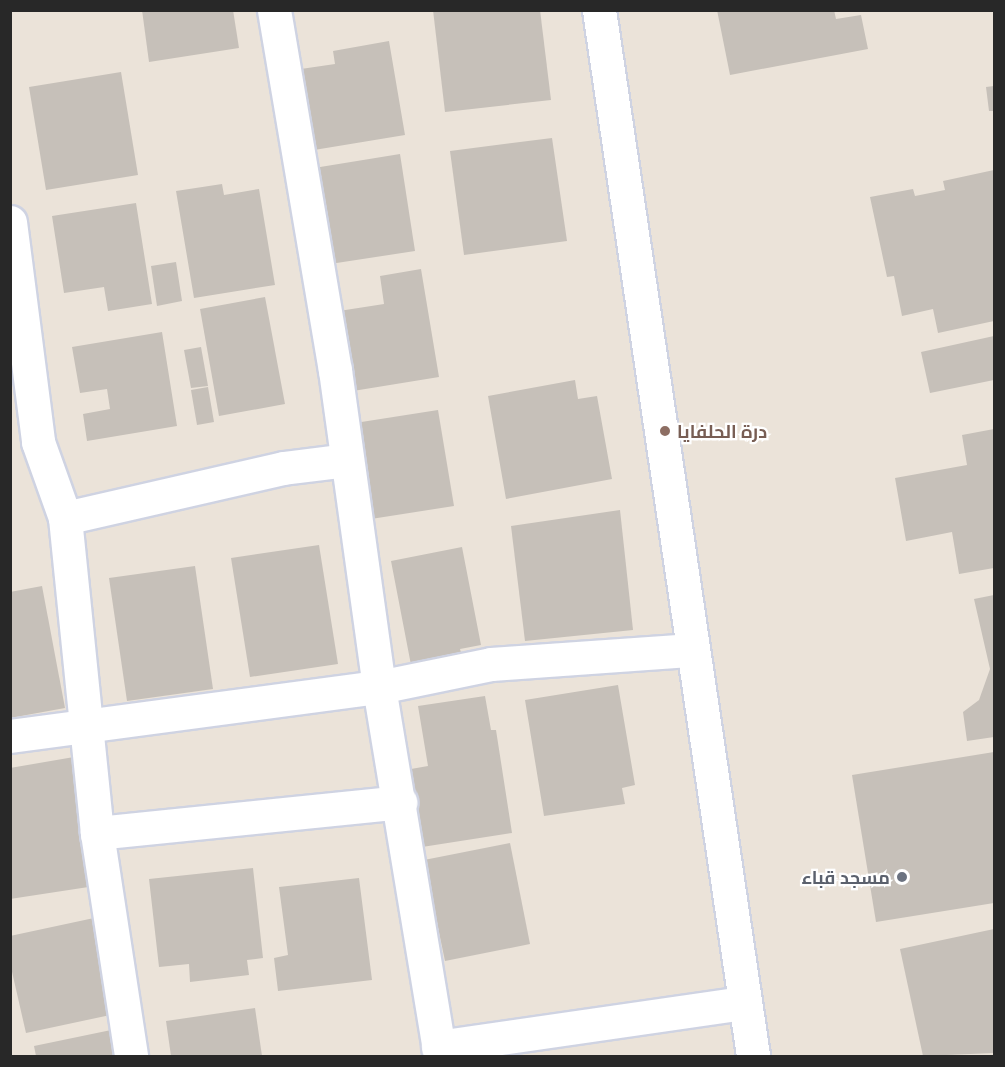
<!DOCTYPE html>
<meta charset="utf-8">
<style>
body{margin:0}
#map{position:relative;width:1005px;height:1067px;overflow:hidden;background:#ebe3d9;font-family:"Golos Text",Cairo,sans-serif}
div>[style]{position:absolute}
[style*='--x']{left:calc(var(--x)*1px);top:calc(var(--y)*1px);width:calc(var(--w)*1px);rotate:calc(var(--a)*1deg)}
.building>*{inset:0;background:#c6c0b9}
.roads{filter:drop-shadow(2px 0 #cfd3e2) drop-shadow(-2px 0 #cfd3e2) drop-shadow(0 2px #cfd3e2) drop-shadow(0 -2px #cfd3e2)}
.street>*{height:33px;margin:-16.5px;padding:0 16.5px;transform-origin:16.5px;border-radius:16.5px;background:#fff}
.secondary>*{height:33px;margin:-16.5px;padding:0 16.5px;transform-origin:16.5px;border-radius:16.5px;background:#fff}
.dots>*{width:16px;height:16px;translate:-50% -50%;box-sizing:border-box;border:3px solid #fff;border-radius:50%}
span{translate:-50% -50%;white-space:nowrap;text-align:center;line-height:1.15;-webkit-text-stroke:4.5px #fff;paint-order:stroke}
.education-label{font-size:18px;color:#785e54;font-weight:700}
.left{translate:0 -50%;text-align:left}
.worship-label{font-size:18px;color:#5b616d;font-weight:700}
.right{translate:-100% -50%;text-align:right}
.frame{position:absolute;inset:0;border:12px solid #282828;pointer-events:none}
</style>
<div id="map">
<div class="building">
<i style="clip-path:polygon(142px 10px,233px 10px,239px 48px,149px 62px)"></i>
<i style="clip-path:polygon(433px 10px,540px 10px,551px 100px,445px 112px)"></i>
<i style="clip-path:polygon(717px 10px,834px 10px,836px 19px,861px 15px,868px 49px,730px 75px)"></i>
<i style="clip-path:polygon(389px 41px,405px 135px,308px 151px,294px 70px,335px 64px,333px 51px)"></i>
<i style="clip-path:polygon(121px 72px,138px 175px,46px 190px,29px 87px)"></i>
<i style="clip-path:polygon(994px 86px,994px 111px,989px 111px,986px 87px)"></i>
<i style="clip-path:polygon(552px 138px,567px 241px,464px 255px,450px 151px)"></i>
<i style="clip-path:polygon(400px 154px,415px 251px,330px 264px,314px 168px)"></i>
<i style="clip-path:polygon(994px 170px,994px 321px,938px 333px,933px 309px,902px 316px,894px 276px,887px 277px,870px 197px,913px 189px,915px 196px,945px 190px,943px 181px)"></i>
<i style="clip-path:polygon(222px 184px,224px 195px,259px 189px,275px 285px,194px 298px,176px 191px)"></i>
<i style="clip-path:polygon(136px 203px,152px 304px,108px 311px,104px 287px,64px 293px,52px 216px)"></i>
<i style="clip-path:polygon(176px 262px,182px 301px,157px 306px,151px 266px)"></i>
<i style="clip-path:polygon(421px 269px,439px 377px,353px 391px,339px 311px,384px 304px,380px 276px)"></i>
<i style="clip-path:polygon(265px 297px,285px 404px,219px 416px,200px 309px)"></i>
<i style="clip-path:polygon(162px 332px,177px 426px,87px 441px,83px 414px,110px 409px,107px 389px,80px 393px,72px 347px)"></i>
<i style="clip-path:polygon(994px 336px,994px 380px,930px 393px,921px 352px)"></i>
<i style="clip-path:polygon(201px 347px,208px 386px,191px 388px,184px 350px)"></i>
<i style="clip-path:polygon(575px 380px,578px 399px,597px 396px,612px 479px,506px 499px,488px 396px)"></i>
<i style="clip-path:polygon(208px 387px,214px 422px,197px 425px,191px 390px)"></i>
<i style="clip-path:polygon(438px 410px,454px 506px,371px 519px,355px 423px)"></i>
<i style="clip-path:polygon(994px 429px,994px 568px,959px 574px,952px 532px,906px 541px,895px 478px,967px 465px,962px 435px)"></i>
<i style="clip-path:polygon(620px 510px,633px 630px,525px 641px,511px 526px)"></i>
<i style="clip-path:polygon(319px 545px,338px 664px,250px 677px,231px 558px)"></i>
<i style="clip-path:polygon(462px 547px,481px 645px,460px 649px,462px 656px,411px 665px,391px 561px)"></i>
<i style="clip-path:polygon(195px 566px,213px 689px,127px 701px,109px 578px)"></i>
<i style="clip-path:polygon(42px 586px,65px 708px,10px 718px,10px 592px)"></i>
<i style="clip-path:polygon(994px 595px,994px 737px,967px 741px,963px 712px,979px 700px,990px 669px,974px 599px)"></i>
<i style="clip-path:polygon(618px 685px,635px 785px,622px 788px,625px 804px,544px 816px,525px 700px)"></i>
<i style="clip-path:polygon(485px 696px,491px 730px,496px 730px,512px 833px,422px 847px,411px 769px,428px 766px,418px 706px)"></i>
<i style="clip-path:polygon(994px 752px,994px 903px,876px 922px,852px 775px)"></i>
<i style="clip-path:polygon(74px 757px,95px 886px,10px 899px,10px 768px)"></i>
<i style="clip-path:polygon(510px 843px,530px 944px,445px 961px,424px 860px)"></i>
<i style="clip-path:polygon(253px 868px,263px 958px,247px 960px,249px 975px,190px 982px,189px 964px,159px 967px,149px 879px)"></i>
<i style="clip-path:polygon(359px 878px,372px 980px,278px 991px,274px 958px,288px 955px,279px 887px)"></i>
<i style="clip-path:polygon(94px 918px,115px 1014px,26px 1033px,10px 963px,10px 936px)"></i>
<i style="clip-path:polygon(994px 929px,994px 1053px,923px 1056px,900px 949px)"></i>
<i style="clip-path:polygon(255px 1008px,262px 1056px,171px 1056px,166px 1021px)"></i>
<i style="clip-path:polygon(116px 1029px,122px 1056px,36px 1056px,34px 1046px)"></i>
</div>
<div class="roads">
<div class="street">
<i style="--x:274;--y:10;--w:365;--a:80.4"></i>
<i style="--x:335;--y:370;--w:320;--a:82.1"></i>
<i style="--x:379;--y:687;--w:374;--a:80.6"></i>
<i style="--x:10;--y:222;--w:222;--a:82.7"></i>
<i style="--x:38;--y:442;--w:81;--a:70.4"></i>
<i style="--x:65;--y:518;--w:317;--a:84.2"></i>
<i style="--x:97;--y:833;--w:226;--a:81.3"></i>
<i style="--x:65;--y:518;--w:224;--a:-12.9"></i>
<i style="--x:283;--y:468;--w:64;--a:-7.1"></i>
<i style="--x:10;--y:736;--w:372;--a:-7.6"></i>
<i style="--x:379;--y:687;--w:114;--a:-11.6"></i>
<i style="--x:491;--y:664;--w:202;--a:-4"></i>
<i style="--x:97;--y:833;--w:305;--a:-5.8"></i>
<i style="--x:438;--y:1047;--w:310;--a:-8.2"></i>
</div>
<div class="secondary">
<i style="--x:599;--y:10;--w:1057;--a:81.62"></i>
</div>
</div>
<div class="dots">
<i style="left:665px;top:431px;background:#8d6e63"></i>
<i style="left:902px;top:877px;background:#6b7280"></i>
</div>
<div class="education-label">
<span class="left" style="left:677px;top:431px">درة الحلفايا</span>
</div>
<div class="worship-label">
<span class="right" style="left:890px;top:877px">مسجد قباء</span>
</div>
<div class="frame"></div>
</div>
